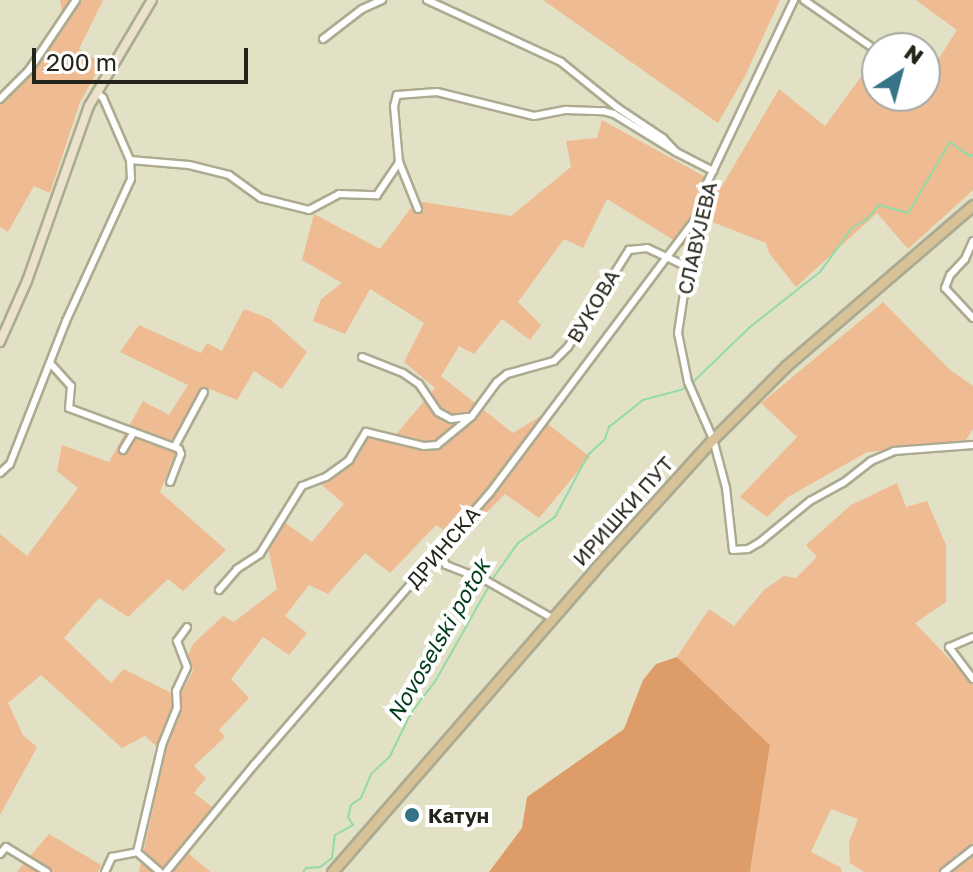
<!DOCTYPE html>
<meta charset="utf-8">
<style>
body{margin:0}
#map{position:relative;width:973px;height:872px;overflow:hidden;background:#e2e1c5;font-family:"Golos Text",sans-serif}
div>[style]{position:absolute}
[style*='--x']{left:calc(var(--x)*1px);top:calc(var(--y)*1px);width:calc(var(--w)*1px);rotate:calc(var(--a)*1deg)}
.green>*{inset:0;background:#efbb92}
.forest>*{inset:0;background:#dd9c68}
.stream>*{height:2px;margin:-1px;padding:0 1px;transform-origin:1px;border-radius:1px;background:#92dba7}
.roads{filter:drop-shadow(2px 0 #acab91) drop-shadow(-2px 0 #acab91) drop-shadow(0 2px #acab91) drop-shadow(0 -2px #acab91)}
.street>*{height:6px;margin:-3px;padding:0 3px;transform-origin:3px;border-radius:3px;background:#fff}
.secondary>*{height:8px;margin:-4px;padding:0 4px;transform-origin:4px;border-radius:4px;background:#ece1cc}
.primary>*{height:9px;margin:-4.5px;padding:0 4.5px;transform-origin:4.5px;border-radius:4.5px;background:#d8c298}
.dots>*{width:22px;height:22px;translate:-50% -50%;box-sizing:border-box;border:4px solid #fff;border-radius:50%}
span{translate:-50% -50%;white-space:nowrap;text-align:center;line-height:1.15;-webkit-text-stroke:8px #fff;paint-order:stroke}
.street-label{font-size:20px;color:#24241a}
.poi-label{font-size:20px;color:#24241a;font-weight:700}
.left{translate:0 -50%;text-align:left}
.water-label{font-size:22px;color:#003c1c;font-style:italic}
.north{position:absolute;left:861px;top:32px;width:80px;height:80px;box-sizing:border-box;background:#fff;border:2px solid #a7a7a3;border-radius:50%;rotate:36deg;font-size:22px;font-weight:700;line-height:32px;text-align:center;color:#24241a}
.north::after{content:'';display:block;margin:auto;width:28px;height:36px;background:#347388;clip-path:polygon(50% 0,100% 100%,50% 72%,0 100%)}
.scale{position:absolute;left:32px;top:48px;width:216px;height:36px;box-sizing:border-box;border:4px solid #24241a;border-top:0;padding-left:10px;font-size:24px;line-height:28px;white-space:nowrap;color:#24241a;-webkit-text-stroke:6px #fff;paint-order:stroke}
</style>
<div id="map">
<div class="green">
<i style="clip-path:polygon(60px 0,103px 0,79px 49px,102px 63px,80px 102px,50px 193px,34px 186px,8px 232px,0 227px,0 102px,28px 77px,65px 25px)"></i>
<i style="clip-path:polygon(543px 0,780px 0,745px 76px,718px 123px)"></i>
<i style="clip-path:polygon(916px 0,973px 0,973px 190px,908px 249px,877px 213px,796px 287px,769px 253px,766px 243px,710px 221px,698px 255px,607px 199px,583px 248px,564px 239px,518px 302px,541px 325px,530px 340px,502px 319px,474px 354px,459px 346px,441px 376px,513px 433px,539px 417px,590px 457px,539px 518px,505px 494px,459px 540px,436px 525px,390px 573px,365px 553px,328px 594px,309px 585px,285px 616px,307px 633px,289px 655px,263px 637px,231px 679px,249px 698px,219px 730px,225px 737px,194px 766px,206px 778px,194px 793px,219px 812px,185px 851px,211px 872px,139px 872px,165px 754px,145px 736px,122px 748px,41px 675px,8px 703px,23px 735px,37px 747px,0 815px,0 534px,27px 556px,78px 488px,57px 471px,62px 445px,109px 462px,143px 401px,169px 415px,188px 385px,120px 352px,139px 325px,201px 353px,207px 343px,222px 351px,244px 309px,270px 319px,307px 352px,282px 389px,254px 371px,237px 400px,205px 387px,173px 442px,179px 445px,160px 492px,226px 550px,183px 591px,168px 579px,128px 617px,99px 598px,64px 638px,111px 683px,124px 669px,179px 697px,193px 671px,188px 655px,193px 644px,223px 616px,234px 622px,277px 589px,268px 548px,284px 522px,312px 542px,344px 504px,315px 479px,347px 458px,362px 428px,394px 437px,435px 388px,404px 362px,424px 323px,370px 289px,345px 334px,313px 321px,321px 299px,342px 283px,302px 260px,314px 214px,380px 249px,416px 201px,511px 216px,571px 167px,566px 141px,597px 138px,602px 120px,722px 186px,779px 89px,825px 126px,863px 74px,877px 87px,877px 96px,886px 96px,904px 113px,915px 96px,925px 96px,925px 80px,957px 30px)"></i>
<i style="clip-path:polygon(883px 302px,949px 369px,973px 386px,973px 429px,964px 443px,867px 452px,788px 497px,767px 517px,740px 497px,797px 437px,761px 403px)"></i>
<i style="clip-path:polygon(897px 483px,906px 507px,927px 501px,946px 545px,946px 602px,915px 623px,973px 684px,973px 872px,864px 872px,850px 863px,849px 842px,858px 819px,831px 809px,811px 852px,840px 867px,842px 872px,750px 872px,770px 745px,677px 657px,709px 609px,734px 626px,764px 590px,784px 576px,796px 578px,817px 557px,806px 545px,851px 505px)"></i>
<i style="clip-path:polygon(49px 834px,101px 865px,98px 872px,17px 872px)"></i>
</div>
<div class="forest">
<i style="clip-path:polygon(677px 657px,770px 745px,750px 872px,489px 872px,522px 828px,527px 797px,624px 729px,643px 680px,656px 664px)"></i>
</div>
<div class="stream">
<i style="--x:491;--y:581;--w:47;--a:-54.6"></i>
<i style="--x:518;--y:543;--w:45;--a:-35.1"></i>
<i style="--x:555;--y:517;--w:70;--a:-62"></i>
<i style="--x:588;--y:455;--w:23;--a:-43"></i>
<i style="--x:605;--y:439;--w:13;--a:-72"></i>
<i style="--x:609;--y:427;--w:43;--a:-38.5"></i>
<i style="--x:643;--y:400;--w:39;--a:-15"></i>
<i style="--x:681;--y:390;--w:12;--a:-31"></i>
<i style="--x:691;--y:384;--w:82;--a:-44"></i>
<i style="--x:750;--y:327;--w:89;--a:-38.2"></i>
<i style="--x:820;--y:272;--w:54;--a:-54"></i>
<i style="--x:852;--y:228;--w:16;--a:-30"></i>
<i style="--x:866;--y:220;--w:20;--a:-49"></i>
<i style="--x:879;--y:205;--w:30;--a:15"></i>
<i style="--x:908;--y:213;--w:82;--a:-59.4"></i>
<i style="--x:950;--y:142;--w:24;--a:36"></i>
<i style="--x:969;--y:156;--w:4;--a:-14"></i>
<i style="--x:303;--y:872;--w:5;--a:-53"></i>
<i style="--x:306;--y:868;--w:14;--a:-4"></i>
<i style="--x:320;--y:867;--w:15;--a:-37"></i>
<i style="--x:332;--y:858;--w:23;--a:-83"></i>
<i style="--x:335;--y:835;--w:21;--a:-29"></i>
<i style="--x:353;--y:825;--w:9;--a:-122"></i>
<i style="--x:348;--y:817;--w:12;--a:-76"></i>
<i style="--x:351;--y:805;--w:12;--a:-35"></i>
<i style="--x:361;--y:798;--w:26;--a:-67"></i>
<i style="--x:371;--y:774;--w:26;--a:-43"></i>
<i style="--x:390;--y:756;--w:48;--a:-64"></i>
<i style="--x:411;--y:713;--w:41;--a:-52.9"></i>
<i style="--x:436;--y:680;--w:108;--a:-60.6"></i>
</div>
<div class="roads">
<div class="street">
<i style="--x:427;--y:0;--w:148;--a:24.8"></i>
<i style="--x:561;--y:62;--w:73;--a:38.9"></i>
<i style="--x:618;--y:108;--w:54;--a:33.7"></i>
<i style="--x:663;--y:138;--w:19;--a:47"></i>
<i style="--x:676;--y:152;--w:42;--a:27.2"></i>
<i style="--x:794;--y:0;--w:203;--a:115.4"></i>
<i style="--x:707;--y:183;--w:44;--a:95.2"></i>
<i style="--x:703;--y:227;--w:43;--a:110.6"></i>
<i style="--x:688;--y:267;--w:67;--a:98.6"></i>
<i style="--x:678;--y:333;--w:50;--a:78.5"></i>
<i style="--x:688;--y:382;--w:62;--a:66.3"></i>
<i style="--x:713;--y:439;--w:51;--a:75.1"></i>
<i style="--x:726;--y:488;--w:62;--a:83.6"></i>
<i style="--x:733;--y:550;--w:15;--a:-4"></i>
<i style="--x:748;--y:549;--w:14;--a:-30"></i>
<i style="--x:760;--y:542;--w:65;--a:-39.4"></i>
<i style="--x:810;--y:501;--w:38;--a:-29"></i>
<i style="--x:843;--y:483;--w:36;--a:-38"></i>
<i style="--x:871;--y:461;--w:25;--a:-23"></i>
<i style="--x:894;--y:451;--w:79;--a:-4.3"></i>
<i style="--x:804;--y:0;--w:89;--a:34.9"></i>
<i style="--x:323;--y:39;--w:49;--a:-37.6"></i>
<i style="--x:362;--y:9;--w:22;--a:-24"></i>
<i style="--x:0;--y:99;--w:41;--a:-45"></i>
<i style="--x:29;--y:70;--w:84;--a:-56.1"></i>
<i style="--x:130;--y:160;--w:59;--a:4.8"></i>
<i style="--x:189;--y:165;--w:41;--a:14"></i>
<i style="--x:229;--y:175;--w:39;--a:36"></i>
<i style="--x:261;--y:198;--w:49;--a:14"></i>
<i style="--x:309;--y:210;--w:34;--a:-28"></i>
<i style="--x:339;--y:194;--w:38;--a:2"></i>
<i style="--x:377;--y:195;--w:40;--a:-56"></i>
<i style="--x:418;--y:209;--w:51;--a:-112"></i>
<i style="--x:399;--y:162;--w:56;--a:-95.1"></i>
<i style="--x:394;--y:106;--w:11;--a:-75"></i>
<i style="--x:397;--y:95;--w:40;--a:-4.3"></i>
<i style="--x:437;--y:92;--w:100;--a:13.9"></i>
<i style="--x:534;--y:116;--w:33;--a:-11"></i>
<i style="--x:566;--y:110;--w:37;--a:2"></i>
<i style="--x:603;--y:111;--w:11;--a:15"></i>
<i style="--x:614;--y:114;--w:73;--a:31.5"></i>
<i style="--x:973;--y:241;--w:20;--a:114"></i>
<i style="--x:965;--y:259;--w:22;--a:133"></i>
<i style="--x:950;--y:275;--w:14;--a:111"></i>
<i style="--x:945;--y:288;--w:41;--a:47"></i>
<i style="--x:362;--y:357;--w:44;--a:21.3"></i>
<i style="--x:403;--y:373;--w:19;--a:35"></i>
<i style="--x:419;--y:384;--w:34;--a:56"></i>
<i style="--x:438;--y:412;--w:15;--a:28"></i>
<i style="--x:451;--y:419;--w:17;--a:-7"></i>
<i style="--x:51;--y:364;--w:30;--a:48"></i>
<i style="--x:71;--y:386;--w:22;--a:95"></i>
<i style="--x:69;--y:408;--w:117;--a:20.4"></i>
<i style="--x:179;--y:449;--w:5;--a:68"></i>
<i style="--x:181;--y:454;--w:30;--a:111"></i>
<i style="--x:175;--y:446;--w:61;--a:-61.8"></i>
<i style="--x:123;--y:450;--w:21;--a:-59"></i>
<i style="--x:0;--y:473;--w:13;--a:-42"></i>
<i style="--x:10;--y:464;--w:154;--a:-68.6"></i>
<i style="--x:66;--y:321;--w:156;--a:-65.4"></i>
<i style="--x:131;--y:179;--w:19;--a:-93"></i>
<i style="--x:130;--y:160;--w:68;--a:-113.5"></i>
<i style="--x:103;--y:98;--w:9;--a:-139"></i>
<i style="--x:440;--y:552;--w:14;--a:65"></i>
<i style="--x:446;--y:565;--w:44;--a:21.3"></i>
<i style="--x:487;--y:581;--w:75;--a:29.6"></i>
<i style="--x:219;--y:590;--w:28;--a:-49"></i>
<i style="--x:237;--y:569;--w:27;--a:-33"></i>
<i style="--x:260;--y:554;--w:80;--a:-58.3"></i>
<i style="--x:302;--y:486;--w:26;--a:-21"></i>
<i style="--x:326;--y:477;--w:29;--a:-36"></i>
<i style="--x:349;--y:460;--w:33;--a:-59"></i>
<i style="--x:366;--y:432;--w:60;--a:13.6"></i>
<i style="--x:424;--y:446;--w:13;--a:-4"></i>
<i style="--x:437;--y:445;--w:45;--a:-39.6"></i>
<i style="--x:472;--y:416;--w:42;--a:-53.7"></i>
<i style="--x:497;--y:382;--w:13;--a:-39"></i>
<i style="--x:507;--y:374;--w:49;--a:-15.5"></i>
<i style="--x:554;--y:361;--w:20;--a:-45"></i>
<i style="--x:568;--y:347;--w:115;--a:-57.8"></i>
<i style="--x:629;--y:250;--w:18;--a:-6"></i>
<i style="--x:647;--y:248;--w:45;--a:24.9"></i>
<i style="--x:973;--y:637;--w:26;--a:157"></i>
<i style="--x:949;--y:647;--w:40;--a:53"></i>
<i style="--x:137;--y:852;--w:110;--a:-76.8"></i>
<i style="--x:162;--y:745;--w:40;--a:-68"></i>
<i style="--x:177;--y:708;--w:17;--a:-93"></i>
<i style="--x:176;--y:691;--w:26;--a:-65"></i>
<i style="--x:187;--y:667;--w:28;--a:-111"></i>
<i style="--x:177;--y:641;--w:17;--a:-54"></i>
<i style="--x:137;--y:852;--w:30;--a:41"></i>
<i style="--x:0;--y:854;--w:9;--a:-49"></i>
<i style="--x:6;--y:847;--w:48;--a:31.4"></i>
<i style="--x:105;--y:872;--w:17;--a:-65"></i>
<i style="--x:112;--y:857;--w:25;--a:-11"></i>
<i style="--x:166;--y:872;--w:139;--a:-50.6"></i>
<i style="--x:254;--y:765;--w:359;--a:-49.1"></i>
<i style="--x:489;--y:494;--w:356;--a:-53.1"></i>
<i style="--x:944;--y:872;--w:37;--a:-38"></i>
</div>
<div class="secondary">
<i style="--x:0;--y:342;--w:67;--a:-66.1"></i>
<i style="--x:27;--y:281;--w:186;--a:-70.5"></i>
<i style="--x:89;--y:106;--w:123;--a:-59.3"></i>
</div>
<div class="primary">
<i style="--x:332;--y:872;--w:401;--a:-49"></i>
<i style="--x:595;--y:569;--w:176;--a:-47.8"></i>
<i style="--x:713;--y:439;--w:103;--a:-45"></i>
<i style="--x:786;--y:366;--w:247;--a:-40.7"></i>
</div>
</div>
<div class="dots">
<i style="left:412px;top:815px;background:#347388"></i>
</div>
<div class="street-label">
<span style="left:697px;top:238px;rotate:-77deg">СЛАВУЈЕВА</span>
<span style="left:593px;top:306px;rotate:-59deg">ВУКОВА</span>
<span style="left:623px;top:511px;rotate:-48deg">ИРИШКИ ПУТ</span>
<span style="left:443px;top:547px;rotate:-49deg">ДРИНСКА</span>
</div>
<div class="poi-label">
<span class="left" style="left:428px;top:815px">Катун</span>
</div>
<div class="water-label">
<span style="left:438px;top:640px;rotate:-60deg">Novoselski potok</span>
</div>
<div class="north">N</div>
<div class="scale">200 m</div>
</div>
